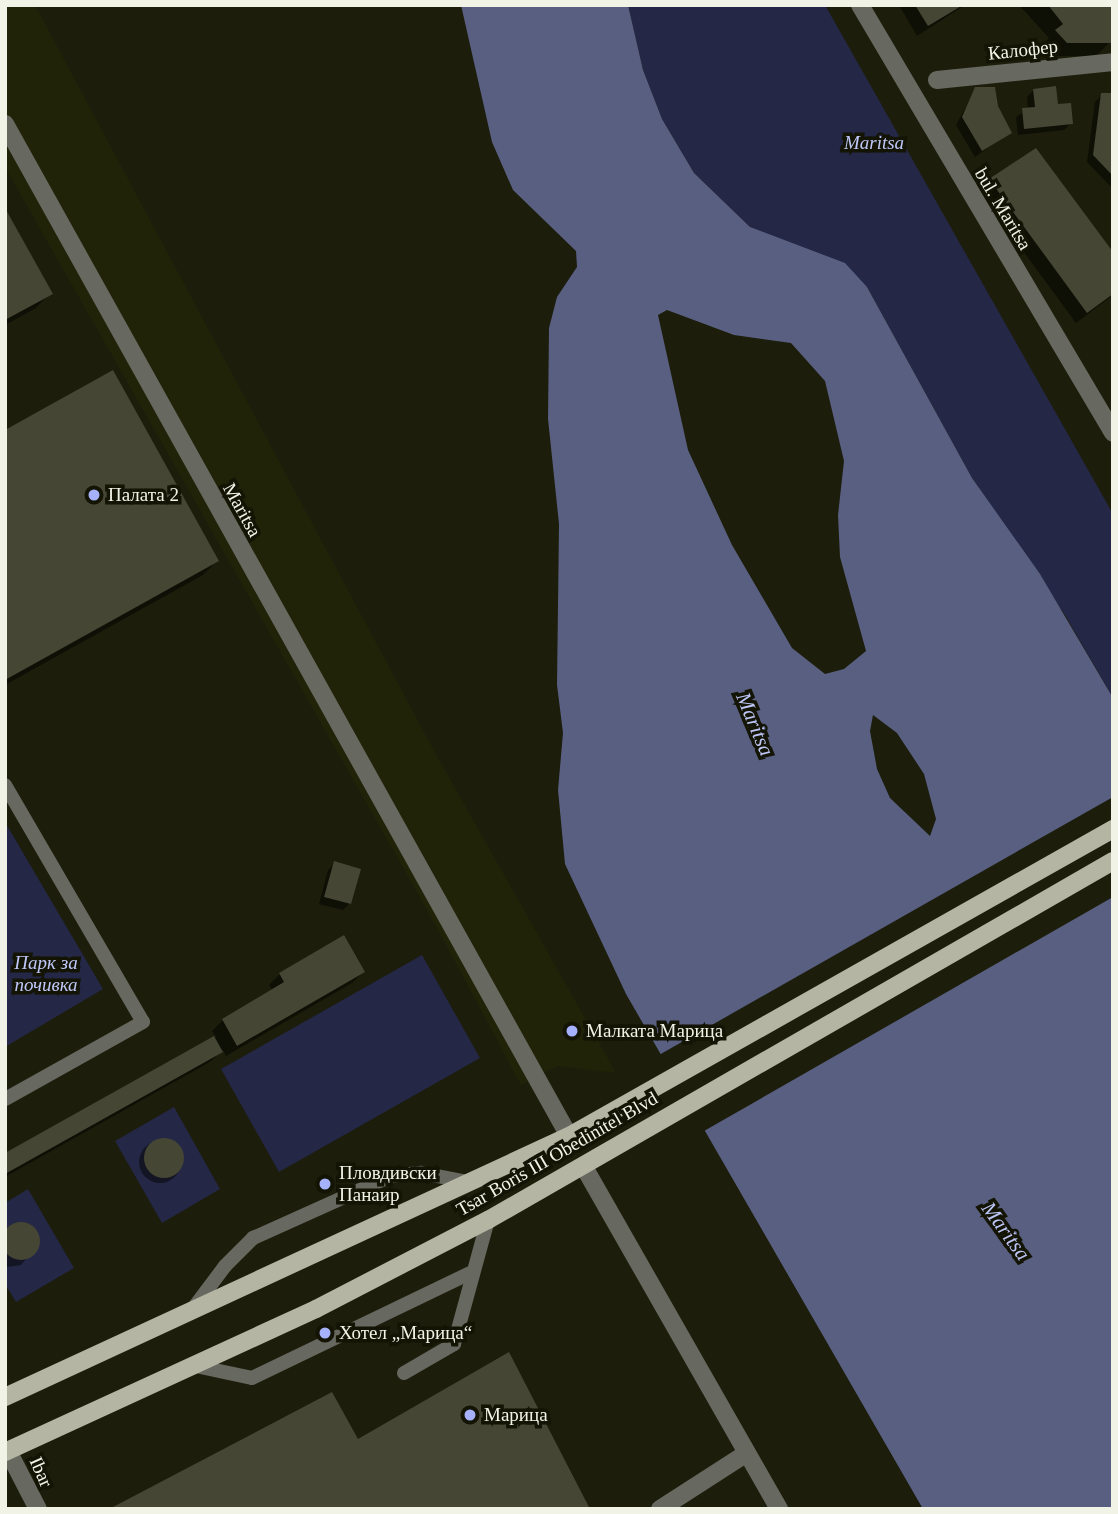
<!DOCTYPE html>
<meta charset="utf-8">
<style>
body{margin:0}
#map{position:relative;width:1118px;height:1514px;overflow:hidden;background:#1c1d0b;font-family:"Times New Roman",serif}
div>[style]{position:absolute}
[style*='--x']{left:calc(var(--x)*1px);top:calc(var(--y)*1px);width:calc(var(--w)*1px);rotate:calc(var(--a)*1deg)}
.built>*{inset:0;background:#212309}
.green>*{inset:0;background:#242745}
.water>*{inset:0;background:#595f81}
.pier>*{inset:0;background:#1c1d0b}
.shadow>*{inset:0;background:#0007}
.round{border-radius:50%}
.building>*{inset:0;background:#454633}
.service>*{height:14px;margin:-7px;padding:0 7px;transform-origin:7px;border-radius:7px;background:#67685f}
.minor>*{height:18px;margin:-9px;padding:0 9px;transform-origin:9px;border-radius:9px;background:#67685f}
.tertiary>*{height:18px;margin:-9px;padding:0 9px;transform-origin:9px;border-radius:9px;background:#67685f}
.primary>*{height:18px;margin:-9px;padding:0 9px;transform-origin:9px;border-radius:9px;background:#b4b6a3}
.dots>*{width:19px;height:19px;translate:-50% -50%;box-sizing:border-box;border:4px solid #131404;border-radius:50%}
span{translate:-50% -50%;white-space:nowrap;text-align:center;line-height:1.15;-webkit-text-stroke:7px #131404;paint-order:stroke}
.street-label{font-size:19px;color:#f1f3e7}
.park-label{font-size:19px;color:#bfc8f8;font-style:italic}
.poi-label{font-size:19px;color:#f1f3e7}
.left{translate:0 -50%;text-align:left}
.water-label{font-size:21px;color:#bcc5f5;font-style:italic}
.frame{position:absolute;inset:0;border:7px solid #f1f3e7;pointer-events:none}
</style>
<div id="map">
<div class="built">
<i style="clip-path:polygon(5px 5px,35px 5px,433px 749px,616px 1073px,557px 1066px,521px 1085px,434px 922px,5px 167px)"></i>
</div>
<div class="green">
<i style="clip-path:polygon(628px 5px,825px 5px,1113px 514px,1113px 698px,1065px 615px,972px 478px,867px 287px,750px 227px,694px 173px,662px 119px,643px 70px)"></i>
<i style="clip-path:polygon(5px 822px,103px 989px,5px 1047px)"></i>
<i style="clip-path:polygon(422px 955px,480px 1058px,279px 1172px,221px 1069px)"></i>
<i style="clip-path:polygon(174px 1107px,220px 1189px,162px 1223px,115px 1141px)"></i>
<i style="clip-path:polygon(28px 1189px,74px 1268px,16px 1302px,5px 1284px,5px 1203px)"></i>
</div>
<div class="water">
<i style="clip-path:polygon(evenodd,461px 5px,628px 5px,643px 70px,662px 119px,694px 173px,750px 227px,845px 263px,867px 287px,972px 478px,1040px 574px,1113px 698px,1113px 1509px,923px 1509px,626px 994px,565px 864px,558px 790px,563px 733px,557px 685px,559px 524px,548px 419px,549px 328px,557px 297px,577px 267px,576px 251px,513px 190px,492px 142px,461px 5px,667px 310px,734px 335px,791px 343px,825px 381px,844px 461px,838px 515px,840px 557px,866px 651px,844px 669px,825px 674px,792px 648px,732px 545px,688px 450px,658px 315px,667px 310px,461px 5px,873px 715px,897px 733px,924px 774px,936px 819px,930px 836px,890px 798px,877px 769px,870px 731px,873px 715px)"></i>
</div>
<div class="pier">
<i style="clip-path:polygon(1113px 797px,1113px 897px,704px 1131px,659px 1055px)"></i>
</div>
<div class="shadow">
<i style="clip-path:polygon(899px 5px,965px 5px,917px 36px)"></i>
<i style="clip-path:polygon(1019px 5px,1109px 5px,1110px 42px,1096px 56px,1052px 56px,1042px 45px,1049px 38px)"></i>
<i style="clip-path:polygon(976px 89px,1010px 132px,975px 157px,956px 125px)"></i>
<i style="clip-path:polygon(1034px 90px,1071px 123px,1064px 130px,1018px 135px,1016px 117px,1028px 109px,1027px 97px)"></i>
<i style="clip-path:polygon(1113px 94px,1113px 189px,1087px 162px,1095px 102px,1102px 95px)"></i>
<i style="clip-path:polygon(1036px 150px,1113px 257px,1113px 295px,1076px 323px,979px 191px)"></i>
<i style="clip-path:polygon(5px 212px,50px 293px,36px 308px,5px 325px)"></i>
<i style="clip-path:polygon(5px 432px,217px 561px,203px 575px,5px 685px)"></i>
<i style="clip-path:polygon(335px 863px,350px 903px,343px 910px,319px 904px,328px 870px)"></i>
<i style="clip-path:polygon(363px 972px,352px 983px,226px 1056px,223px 1050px,210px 1062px,5px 1177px,5px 1155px,216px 1037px,212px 1031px,223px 1020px,273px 991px,269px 985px,280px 974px)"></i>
<i class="round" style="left:139px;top:1141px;width:42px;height:42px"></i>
<i style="clip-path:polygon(23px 1222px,35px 1231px,37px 1245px,21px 1265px,7px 1267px,5px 1228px)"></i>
<i style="clip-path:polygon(331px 1394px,357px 1441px,588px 1509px,114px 1509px)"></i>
</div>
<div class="building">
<i style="clip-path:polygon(915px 5px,963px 5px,928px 26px)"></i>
<i style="clip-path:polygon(1048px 5px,1113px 5px,1112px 43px,1067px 43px,1055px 30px,1063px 24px)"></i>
<i style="clip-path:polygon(1056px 86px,1058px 104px,1071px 103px,1073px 124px,1024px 129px,1022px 108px,1035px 107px,1033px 89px)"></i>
<i style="clip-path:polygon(975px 87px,995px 87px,998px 106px,1012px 133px,982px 151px,962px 117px)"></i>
<i style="clip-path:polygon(1101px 93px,1113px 93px,1113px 176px,1093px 155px)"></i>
<i style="clip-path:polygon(1036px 148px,1113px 252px,1113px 294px,1087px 313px,989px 179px)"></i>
<i style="clip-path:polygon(5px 208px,53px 294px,5px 320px)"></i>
<i style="clip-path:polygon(113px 370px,219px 561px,5px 680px,5px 430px)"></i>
<i style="clip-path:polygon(334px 861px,361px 869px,351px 904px,324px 897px)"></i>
<i style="clip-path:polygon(344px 935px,365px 972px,237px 1046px,222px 1019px,284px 982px,279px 973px)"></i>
<i style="clip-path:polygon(214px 1036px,223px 1052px,5px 1174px,5px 1153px)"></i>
<i class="round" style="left:144px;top:1138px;width:40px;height:40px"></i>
<i class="round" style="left:2px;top:1222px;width:38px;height:38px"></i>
<i style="clip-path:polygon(509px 1352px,590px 1509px,113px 1507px,332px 1392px,358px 1439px)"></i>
</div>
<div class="service">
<i style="--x:5;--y:785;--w:274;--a:59.8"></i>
<i style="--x:143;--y:1022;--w:158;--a:150.8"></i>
<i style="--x:192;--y:1310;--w:55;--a:-53.1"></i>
<i style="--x:225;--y:1266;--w:40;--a:-45"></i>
<i style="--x:253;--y:1238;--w:151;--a:-24.2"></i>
<i style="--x:391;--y:1176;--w:31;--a:-6"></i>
<i style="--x:422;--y:1173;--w:47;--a:11.1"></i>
<i style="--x:191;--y:1365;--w:62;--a:12"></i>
<i style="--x:252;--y:1378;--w:242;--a:-25.7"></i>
<i style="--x:404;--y:1373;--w:58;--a:-30.1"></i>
<i style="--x:454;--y:1344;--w:129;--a:-74.7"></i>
</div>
<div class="minor">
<i style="--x:937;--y:80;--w:177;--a:-5.8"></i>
<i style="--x:5;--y:124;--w:1159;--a:60.87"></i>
<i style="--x:8;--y:1451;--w:65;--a:62.7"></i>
<i style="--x:660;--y:1509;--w:103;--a:-32.8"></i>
</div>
<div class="tertiary">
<i style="--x:860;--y:5;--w:497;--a:59.4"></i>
<i style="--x:584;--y:1167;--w:394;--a:60.3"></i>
</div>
<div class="primary">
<i style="--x:5;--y:1397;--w:621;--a:-24.83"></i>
<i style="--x:569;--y:1136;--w:625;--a:-29.44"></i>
<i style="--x:5;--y:1452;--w:342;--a:-24.7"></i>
<i style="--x:316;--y:1309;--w:194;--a:-27.4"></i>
<i style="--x:488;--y:1220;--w:721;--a:-29.87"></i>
</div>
<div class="dots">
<i style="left:94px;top:495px;background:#a6b1fc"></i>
<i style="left:572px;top:1031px;background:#a6b1fc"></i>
<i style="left:325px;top:1184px;background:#a6b1fc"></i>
<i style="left:325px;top:1333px;background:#a6b1fc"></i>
<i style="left:470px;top:1415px;background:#a6b1fc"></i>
</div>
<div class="street-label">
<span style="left:1023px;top:50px;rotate:-6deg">Калофер</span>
<span style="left:1003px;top:209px;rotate:59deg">bul. Maritsa</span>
<span style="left:242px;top:510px;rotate:61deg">Maritsa</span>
<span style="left:557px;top:1154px;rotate:-30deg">Tsar Boris III Obedinitel Blvd</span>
<span style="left:41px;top:1472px;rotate:66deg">Ibar</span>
</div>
<div class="park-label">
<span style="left:874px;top:143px">Maritsa</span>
<span style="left:46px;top:974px">Парк за<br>почивка</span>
</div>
<div class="poi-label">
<span class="left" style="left:108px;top:495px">Палата 2</span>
<span class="left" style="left:586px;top:1031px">Малката Марица</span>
<span class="left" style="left:339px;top:1184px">Пловдивски<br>Панаир</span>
<span class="left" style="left:339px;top:1333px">Хотел „Марица“</span>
<span class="left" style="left:484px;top:1415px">Марица</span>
</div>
<div class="water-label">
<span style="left:755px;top:724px;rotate:67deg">Maritsa</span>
<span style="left:1006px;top:1231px;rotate:54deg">Maritsa</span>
</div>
<div class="frame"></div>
</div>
